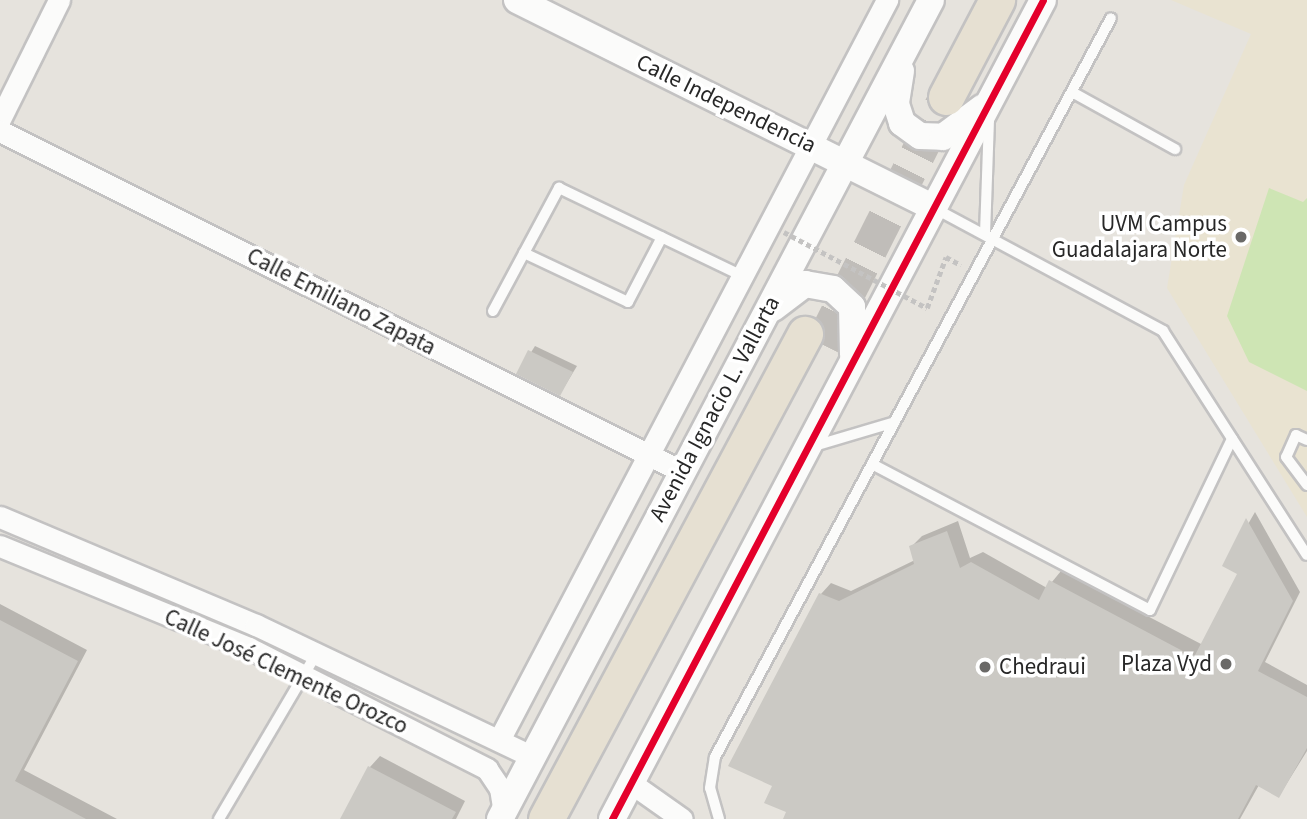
<!DOCTYPE html>
<meta charset="utf-8">
<style>
body{margin:0}
#map{position:relative;width:1307px;height:819px;overflow:hidden;background:#e6e3dd;font-family:"Source Sans 3",sans-serif}
div>[style]{position:absolute}
[style*='--x']{left:calc(var(--x)*1px);top:calc(var(--y)*1px);width:calc(var(--w)*1px);rotate:calc(var(--a)*1deg)}
.education>*{inset:0;background:#e9e3d1}
.pitch>*{inset:0;background:#cee5b4}
.shadow>*{inset:0;background:#0003}
.building>*{inset:0;background:#cbc9c4}
.trunk-tunnel>*{height:35px;margin-top:-17.5px;transform-origin:0;background:repeating-linear-gradient(90deg,#c0bdb9 0 35px,transparent 0 53px)}
.path>*{height:4.5px;margin-top:-2.25px;transform-origin:0;background:repeating-linear-gradient(90deg,#c4c3c2 0 5px,transparent 0 8.5px)}
.roads{filter:drop-shadow(2px 0 #c3c2c2) drop-shadow(-2px 0 #c3c2c2) drop-shadow(0 2px #c3c2c2) drop-shadow(0 -2px #c3c2c2)}
.service>*{height:10px;margin:-5px;padding:0 5px;transform-origin:5px;border-radius:5px;background:#fbfbfa}
.minor>*{height:21px;margin:-10.5px;padding:0 10.5px;transform-origin:10.5px;border-radius:10.5px;background:#fbfbfa}
.tertiary>*{height:26px;margin:-13px;padding:0 13px;transform-origin:13px;border-radius:13px;background:#fbfbfa}
.trunk>*{height:35px;margin:-17.5px;padding:0 17.5px;transform-origin:17.5px;border-radius:17.5px;background:#e6e0d2}
.path-bridge>*{height:4.5px;margin-top:-2.25px;transform-origin:0;background:repeating-linear-gradient(90deg,#c4c3c2 0 5px,transparent 0 8.5px)}
.bus-1>*{height:7px;margin:-3.5px;padding:0 3.5px;transform-origin:3.5px;border-radius:3.5px;background:#e4002b}
.dots>*{width:19px;height:19px;translate:-50% -50%;box-sizing:border-box;border:4px solid #fff;border-radius:50%}
span{translate:-50% -50%;white-space:nowrap;text-align:center;line-height:1.15;-webkit-text-stroke:7px #fff;paint-order:stroke}
.street-label{font-size:23px;color:#272727}
.poi-label{font-size:23px;color:#272727}
.right{translate:-100% -50%;text-align:right}
.left{translate:0 -50%;text-align:left}
</style>
<div id="map">
<div class="education">
<i style="clip-path:polygon(1171px 0,1307px 0,1307px 517px,1167px 288px,1184px 185px,1251px 34px)"></i>
</div>
<div class="pitch">
<i style="clip-path:polygon(1269px 188px,1303px 202px,1307px 198px,1307px 391px,1249px 362px,1227px 316px)"></i>
</div>
<div class="shadow">
<i style="clip-path:polygon(535px 346px,577px 366px,560px 394px,518px 373px)"></i>
<i style="clip-path:polygon(1255px 512px,1300px 592px,1265px 662px,1307px 685px,1307px 751px,1279px 796px,1259px 785px,1240px 819px,785px 819px,789px 811px,775px 786px,821px 594px,831px 583px,851px 591px,915px 560px,911px 547px,922px 536px,958px 521px,970px 558px,983px 552px,1047px 588px,1061px 571px,1203px 645px,1239px 573px,1224px 566px)"></i>
<i style="clip-path:polygon(0 604px,87px 650px,24px 770px,117px 819px,0 819px)"></i>
<i style="clip-path:polygon(380px 756px,465px 801px,456px 819px,342px 819px,370px 767px)"></i>
</div>
<div class="building">
<i style="clip-path:polygon(528px 350px,573px 372px,560px 396px,516px 374px)"></i>
<i style="clip-path:polygon(1246px 518px,1293px 601px,1258px 671px,1307px 697px,1307px 748px,1279px 798px,1256px 785px,1238px 819px,783px 819px,786px 812px,764px 803px,772px 786px,728px 766px,819px 593px,839px 601px,914px 564px,909px 546px,947px 531px,960px 568px,971px 562px,1039px 600px,1049px 580px,1194px 657px,1237px 574px,1222px 566px)"></i>
<i style="clip-path:polygon(0 620px,78px 661px,15px 781px,86px 819px,0 819px)"></i>
<i style="clip-path:polygon(368px 766px,456px 812px,452px 819px,340px 819px)"></i>
</div>
<div class="trunk-tunnel">
<i style="--x:822;--y:344;--w:276;--a:-63.3"></i>
</div>
<div class="path">
<i style="--x:927;--y:308;--w:54;--a:-69.6"></i>
<i style="--x:946;--y:257;--w:17;--a:28"></i>
</div>
<div class="roads">
<div class="service">
<i style="--x:1072;--y:92;--w:118;--a:29"></i>
<i style="--x:934;--y:208;--w:260;--a:28.2"></i>
<i style="--x:1163;--y:331;--w:266;--a:57.3"></i>
<i style="--x:985;--y:234;--w:116;--a:-88"></i>
<i style="--x:524;--y:253;--w:115;--a:25.2"></i>
<i style="--x:628;--y:302;--w:73;--a:-62.4"></i>
<i style="--x:493;--y:311;--w:140;--a:-61.8"></i>
<i style="--x:559;--y:188;--w:204;--a:25.6"></i>
<i style="--x:1307;--y:440;--w:12;--a:-156"></i>
<i style="--x:1296;--y:435;--w:24;--a:114"></i>
<i style="--x:1286;--y:457;--w:35;--a:53"></i>
<i style="--x:814;--y:446;--w:84;--a:-16.5"></i>
<i style="--x:872;--y:464;--w:314;--a:27.7"></i>
<i style="--x:1150;--y:610;--w:190;--a:-64.4"></i>
<i style="--x:219;--y:819;--w:191;--a:-59.5"></i>
<i style="--x:719;--y:819;--w:32;--a:-106"></i>
<i style="--x:710;--y:788;--w:31;--a:-81"></i>
<i style="--x:715;--y:757;--w:838;--a:-61.81"></i>
</div>
<div class="minor">
<i style="--x:0;--y:119;--w:133;--a:-63.6"></i>
<i style="--x:0;--y:131;--w:763;--a:26.53"></i>
<i style="--x:0;--y:517;--w:278;--a:22.9"></i>
<i style="--x:256;--y:625;--w:305;--a:25.5"></i>
<i style="--x:0;--y:546;--w:269;--a:22.3"></i>
<i style="--x:249;--y:648;--w:267;--a:26.9"></i>
<i style="--x:487;--y:769;--w:23;--a:56"></i>
<i style="--x:500;--y:788;--w:24;--a:81"></i>
<i style="--x:499;--y:740;--w:836;--a:-62.33"></i>
<i style="--x:631;--y:783;--w:62;--a:35.2"></i>
</div>
<div class="tertiary">
<i style="--x:517;--y:0;--w:466;--a:26.5"></i>
<i style="--x:901;--y:71;--w:33;--a:99"></i>
<i style="--x:896;--y:104;--w:20;--a:72"></i>
<i style="--x:902;--y:123;--w:22;--a:36"></i>
<i style="--x:920;--y:136;--w:23;--a:2"></i>
<i style="--x:943;--y:137;--w:49;--a:-36.6"></i>
<i style="--x:773;--y:308;--w:40;--a:-37"></i>
<i style="--x:805;--y:284;--w:28;--a:10"></i>
<i style="--x:833;--y:289;--w:26;--a:43"></i>
<i style="--x:852;--y:307;--w:47;--a:88.8"></i>
<i style="--x:500;--y:819;--w:925;--a:-62.24"></i>
<i style="--x:612;--y:819;--w:925;--a:-62.24"></i>
</div>
<div class="trunk">
<i style="--x:946;--y:97;--w:110;--a:-62.3"></i>
<i style="--x:546;--y:819;--w:550;--a:-61.9"></i>
</div>
</div>
<div class="path-bridge">
<i style="--x:784;--y:232;--w:162;--a:28"></i>
</div>
<div class="bus-1">
<i style="--x:612;--y:819;--w:925;--a:-62.24"></i>
</div>
<div class="dots">
<i style="left:1241px;top:237px;background:#6a6967"></i>
<i style="left:1226px;top:664px;background:#6a6967"></i>
<i style="left:985px;top:667px;background:#6a6967"></i>
</div>
<div class="street-label">
<span style="left:726px;top:104px;rotate:26deg">Calle Independencia</span>
<span style="left:341px;top:302px;rotate:27deg">Calle Emiliano Zapata</span>
<span style="left:715px;top:409px;rotate:-62deg">Avenida Ignacio L. Vallarta</span>
<span style="left:286px;top:672px;rotate:25deg">Calle José Clemente Orozco</span>
</div>
<div class="poi-label">
<span class="right" style="left:1227px;top:237px">UVM Campus<br>Guadalajara Norte</span>
<span class="right" style="left:1212px;top:664px">Plaza Vyd</span>
<span class="left" style="left:999px;top:667px">Chedraui</span>
</div>
</div>
